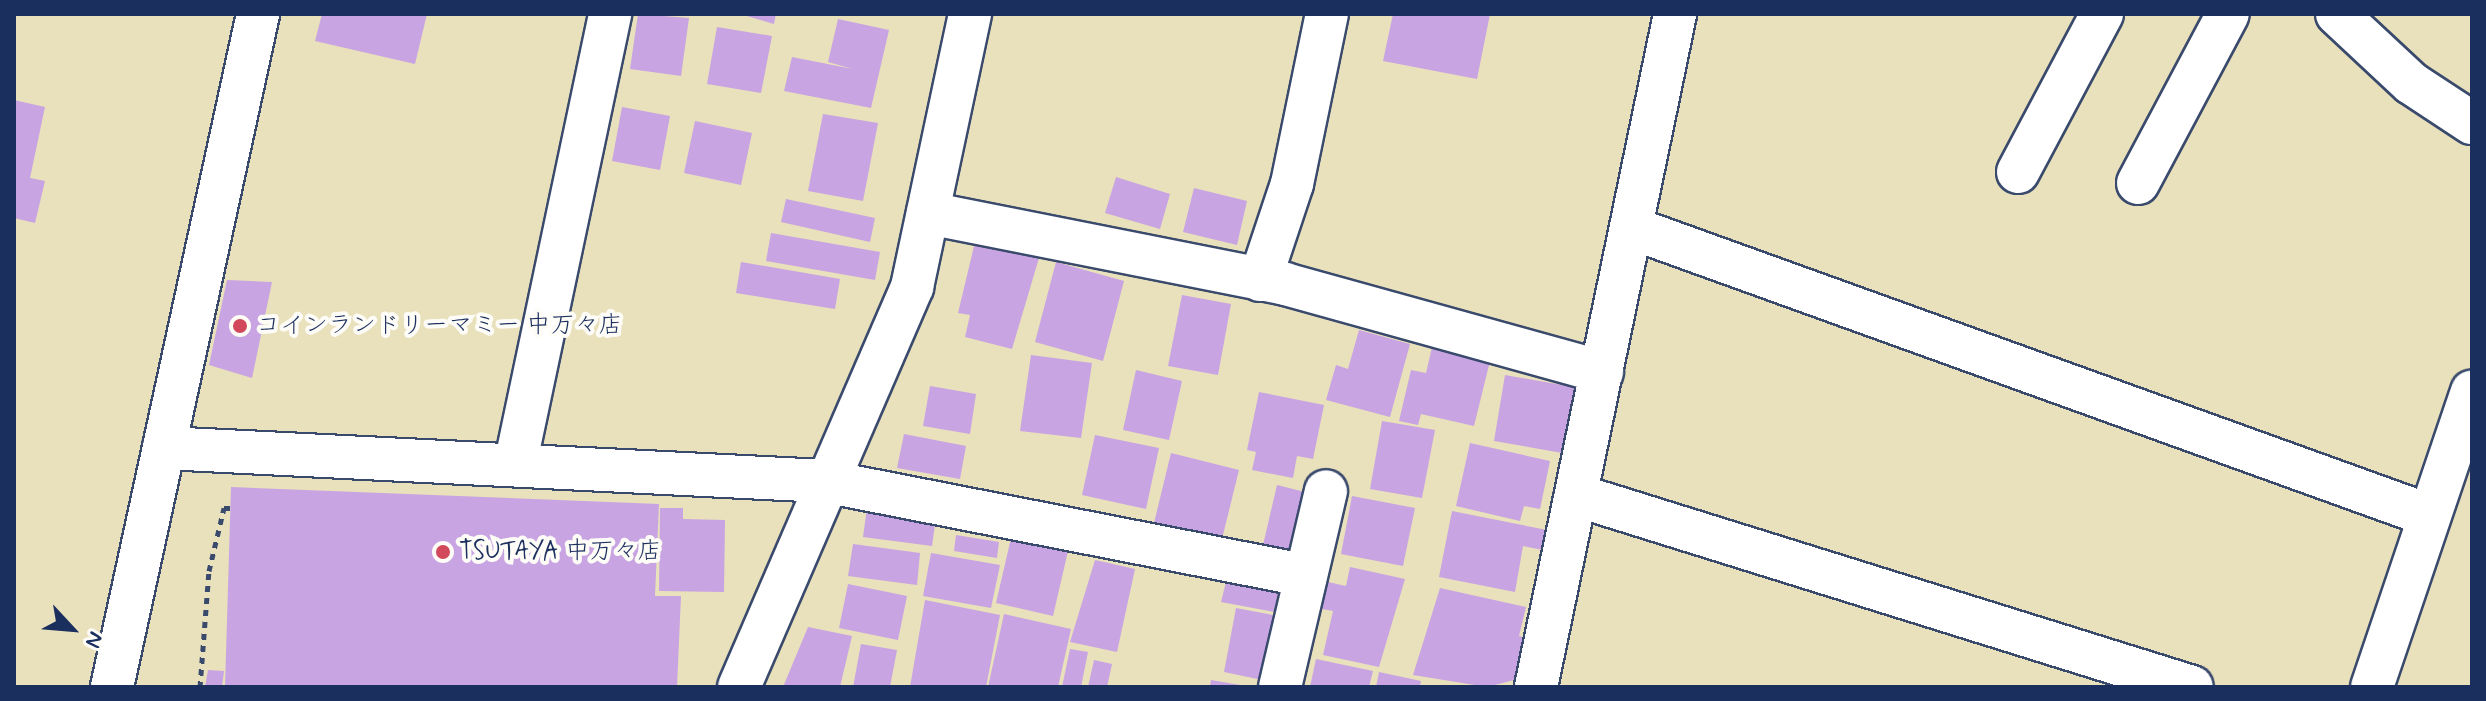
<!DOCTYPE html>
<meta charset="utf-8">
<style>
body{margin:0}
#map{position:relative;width:2486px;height:701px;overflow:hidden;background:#e9e0bc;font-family:Mynerve,"Klee One",sans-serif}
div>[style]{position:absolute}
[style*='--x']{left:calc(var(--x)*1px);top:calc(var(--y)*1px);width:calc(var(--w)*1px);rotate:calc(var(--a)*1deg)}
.building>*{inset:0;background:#c8a4e2}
.path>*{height:5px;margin-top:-2.5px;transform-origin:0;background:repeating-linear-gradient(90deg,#3a4a6c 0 6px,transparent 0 12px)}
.roads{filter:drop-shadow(2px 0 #3a4a6c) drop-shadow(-2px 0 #3a4a6c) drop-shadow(0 2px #3a4a6c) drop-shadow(0 -2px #3a4a6c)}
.minor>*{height:42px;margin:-21px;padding:0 21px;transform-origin:21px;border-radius:21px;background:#fff}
.dots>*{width:22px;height:22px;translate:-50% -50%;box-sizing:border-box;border:4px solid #fdfcf7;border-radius:50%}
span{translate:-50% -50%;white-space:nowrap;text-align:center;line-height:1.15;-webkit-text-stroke:8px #fdfcf7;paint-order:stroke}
.poi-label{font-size:24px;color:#1b2f5e}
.left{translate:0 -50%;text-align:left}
.frame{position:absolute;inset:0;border:16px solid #1b2f5e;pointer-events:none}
.north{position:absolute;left:32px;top:589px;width:80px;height:80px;-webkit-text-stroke:6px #fdfcf7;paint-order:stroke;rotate:116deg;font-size:22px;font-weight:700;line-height:32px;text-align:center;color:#1b2f5e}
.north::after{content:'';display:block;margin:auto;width:28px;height:36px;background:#1b2f5e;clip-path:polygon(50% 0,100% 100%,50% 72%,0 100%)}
</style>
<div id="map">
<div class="building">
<i style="clip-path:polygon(322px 14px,427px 14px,415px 64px,315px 41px)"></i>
<i style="clip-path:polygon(638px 14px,689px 18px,681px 76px,630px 69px)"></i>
<i style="clip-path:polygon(740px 14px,776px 14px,774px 24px)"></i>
<i style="clip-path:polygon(1393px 14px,1490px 14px,1477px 79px,1383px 61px)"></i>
<i style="clip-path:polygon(838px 19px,889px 30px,871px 108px,784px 91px,792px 57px,853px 69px,828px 62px)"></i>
<i style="clip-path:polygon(717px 27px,772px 36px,761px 93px,707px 84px)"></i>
<i style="clip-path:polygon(14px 100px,45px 107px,30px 178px,45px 181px,35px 223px,14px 218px)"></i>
<i style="clip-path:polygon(622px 107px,670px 116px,660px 170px,612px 161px)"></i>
<i style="clip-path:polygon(823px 114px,878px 123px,863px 201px,808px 191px)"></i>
<i style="clip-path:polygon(695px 121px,752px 133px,741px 185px,684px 173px)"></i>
<i style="clip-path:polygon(1116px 177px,1170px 194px,1160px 229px,1105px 213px)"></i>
<i style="clip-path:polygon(1194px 188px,1247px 201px,1237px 245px,1183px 232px)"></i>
<i style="clip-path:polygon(786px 199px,875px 218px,870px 242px,781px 222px)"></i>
<i style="clip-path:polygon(771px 233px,880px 252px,875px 280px,766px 261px)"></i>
<i style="clip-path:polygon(975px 242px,1039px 258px,1012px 349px,965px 337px,970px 315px,958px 313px)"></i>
<i style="clip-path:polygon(741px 262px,840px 279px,835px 309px,736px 293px)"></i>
<i style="clip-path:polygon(1056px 262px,1124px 281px,1103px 361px,1035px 342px)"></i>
<i style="clip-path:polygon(227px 280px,272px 282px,252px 378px,209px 365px)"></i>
<i style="clip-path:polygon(1182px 295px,1231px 304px,1218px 375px,1168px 366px)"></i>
<i style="clip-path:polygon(1359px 330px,1410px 344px,1390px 417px,1326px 400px,1336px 365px,1348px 369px)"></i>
<i style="clip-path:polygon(1433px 343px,1491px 357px,1474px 426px,1421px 414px,1418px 425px,1399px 421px,1411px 370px,1426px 373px)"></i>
<i style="clip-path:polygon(1031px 355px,1092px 363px,1081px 438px,1020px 431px)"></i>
<i style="clip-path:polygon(1136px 370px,1182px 381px,1169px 440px,1123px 430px)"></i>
<i style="clip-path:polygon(1505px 375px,1579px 388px,1568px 454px,1494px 441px)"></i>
<i style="clip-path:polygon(930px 386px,976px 394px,970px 434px,923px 426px)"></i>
<i style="clip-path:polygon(1259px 392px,1324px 405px,1313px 459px,1297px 456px,1293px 478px,1252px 470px,1256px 452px,1247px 450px)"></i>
<i style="clip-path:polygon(1382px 421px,1435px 430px,1422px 498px,1370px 489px)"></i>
<i style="clip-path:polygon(904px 434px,966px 446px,960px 479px,897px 468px)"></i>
<i style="clip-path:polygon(1095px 435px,1159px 448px,1146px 509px,1082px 495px)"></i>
<i style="clip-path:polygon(1470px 443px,1550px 461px,1540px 509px,1524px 506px,1520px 521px,1456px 506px)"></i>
<i style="clip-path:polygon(1171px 453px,1239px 470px,1222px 539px,1154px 523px)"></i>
<i style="clip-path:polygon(1277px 485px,1317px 495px,1303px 555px,1263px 545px)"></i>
<i style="clip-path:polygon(231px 487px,659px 504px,655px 596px,681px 596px,677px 687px,225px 687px)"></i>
<i style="clip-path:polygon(1352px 496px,1415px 508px,1403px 566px,1341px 554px)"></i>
<i style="clip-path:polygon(660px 508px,683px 508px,683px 519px,725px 520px,724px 592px,659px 591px)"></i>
<i style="clip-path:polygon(867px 508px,936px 517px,932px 546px,863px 537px)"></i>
<i style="clip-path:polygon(1452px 511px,1552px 531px,1548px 551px,1523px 546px,1515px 592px,1439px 577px)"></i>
<i style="clip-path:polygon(956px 535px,999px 542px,997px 558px,954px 551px)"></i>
<i style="clip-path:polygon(1011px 538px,1068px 551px,1053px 616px,996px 603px)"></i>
<i style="clip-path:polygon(853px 544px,920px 553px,917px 585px,848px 576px)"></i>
<i style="clip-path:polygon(931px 553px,1000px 565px,991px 608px,923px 596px)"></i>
<i style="clip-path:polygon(1095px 560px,1135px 569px,1117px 652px,1070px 642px)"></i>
<i style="clip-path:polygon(1350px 567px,1405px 579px,1379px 667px,1323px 655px,1333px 611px,1322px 609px,1328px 582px,1346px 586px)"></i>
<i style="clip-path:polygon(1227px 578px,1279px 589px,1274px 612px,1221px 602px)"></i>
<i style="clip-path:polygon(848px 584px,907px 596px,898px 640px,839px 628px)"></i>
<i style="clip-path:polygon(1440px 588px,1526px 607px,1519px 636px,1531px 639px,1522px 678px,1487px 687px,1413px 675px)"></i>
<i style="clip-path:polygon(925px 600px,1000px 615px,986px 687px,910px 687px)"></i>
<i style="clip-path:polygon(1236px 608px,1284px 617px,1272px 682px,1224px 672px)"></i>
<i style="clip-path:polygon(1004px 614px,1071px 629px,1058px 687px,988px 687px)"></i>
<i style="clip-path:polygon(808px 627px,852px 636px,840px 687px,783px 687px)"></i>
<i style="clip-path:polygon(861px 644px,897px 650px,890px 687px,853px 687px)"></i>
<i style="clip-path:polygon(1070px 649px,1088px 652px,1081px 687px,1062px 687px)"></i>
<i style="clip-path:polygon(1316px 659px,1373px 671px,1369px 687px,1310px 687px)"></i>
<i style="clip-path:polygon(1094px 660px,1112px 664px,1107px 687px,1088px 687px)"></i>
<i style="clip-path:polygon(208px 670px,224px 671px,222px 687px,205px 687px)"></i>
<i style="clip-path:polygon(1379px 672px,1421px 681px,1420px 687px,1376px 687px)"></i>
<i style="clip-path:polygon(1211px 680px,1240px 685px,1239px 687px,1210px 687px)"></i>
</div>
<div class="path">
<i style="--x:200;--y:687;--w:116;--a:-85.6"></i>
<i style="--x:209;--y:571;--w:65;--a:-76.6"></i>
<i style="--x:224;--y:508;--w:6;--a:0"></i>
</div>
<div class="roads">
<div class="minor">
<i style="--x:2337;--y:14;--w:101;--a:43"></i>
<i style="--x:2411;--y:83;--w:73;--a:33.3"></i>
<i style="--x:2018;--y:172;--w:179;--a:-62"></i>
<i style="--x:2138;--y:183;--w:191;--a:-62"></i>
<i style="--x:928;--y:213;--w:364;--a:11.2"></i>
<i style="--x:1285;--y:284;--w:329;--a:15.5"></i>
<i style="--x:1632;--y:228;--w:846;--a:19.83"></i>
<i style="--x:1260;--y:280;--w:101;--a:-71.6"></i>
<i style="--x:1292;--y:184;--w:174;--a:-78.4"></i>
<i style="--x:164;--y:448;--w:661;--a:2.86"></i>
<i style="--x:824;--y:481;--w:491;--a:11.1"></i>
<i style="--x:516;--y:461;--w:457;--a:-78.1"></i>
<i style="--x:1576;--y:495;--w:645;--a:17.31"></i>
<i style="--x:112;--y:687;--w:689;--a:-77.76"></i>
<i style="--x:739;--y:687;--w:436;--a:-66.6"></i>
<i style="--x:912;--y:287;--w:279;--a:-78"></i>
<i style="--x:1280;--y:687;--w:201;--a:-76.8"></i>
<i style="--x:1536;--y:687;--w:687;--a:-78.33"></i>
<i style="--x:2372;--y:687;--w:312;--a:-71.3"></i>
</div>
</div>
<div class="dots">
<i style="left:240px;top:326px;background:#d1495b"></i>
<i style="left:443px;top:552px;background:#d1495b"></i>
</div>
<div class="poi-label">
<span class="left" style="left:256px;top:326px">コインランドリーマミー 中万々店</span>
<span class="left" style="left:459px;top:552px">TSUTAYA 中万々店</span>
</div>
<div class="frame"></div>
<div class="north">N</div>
</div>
